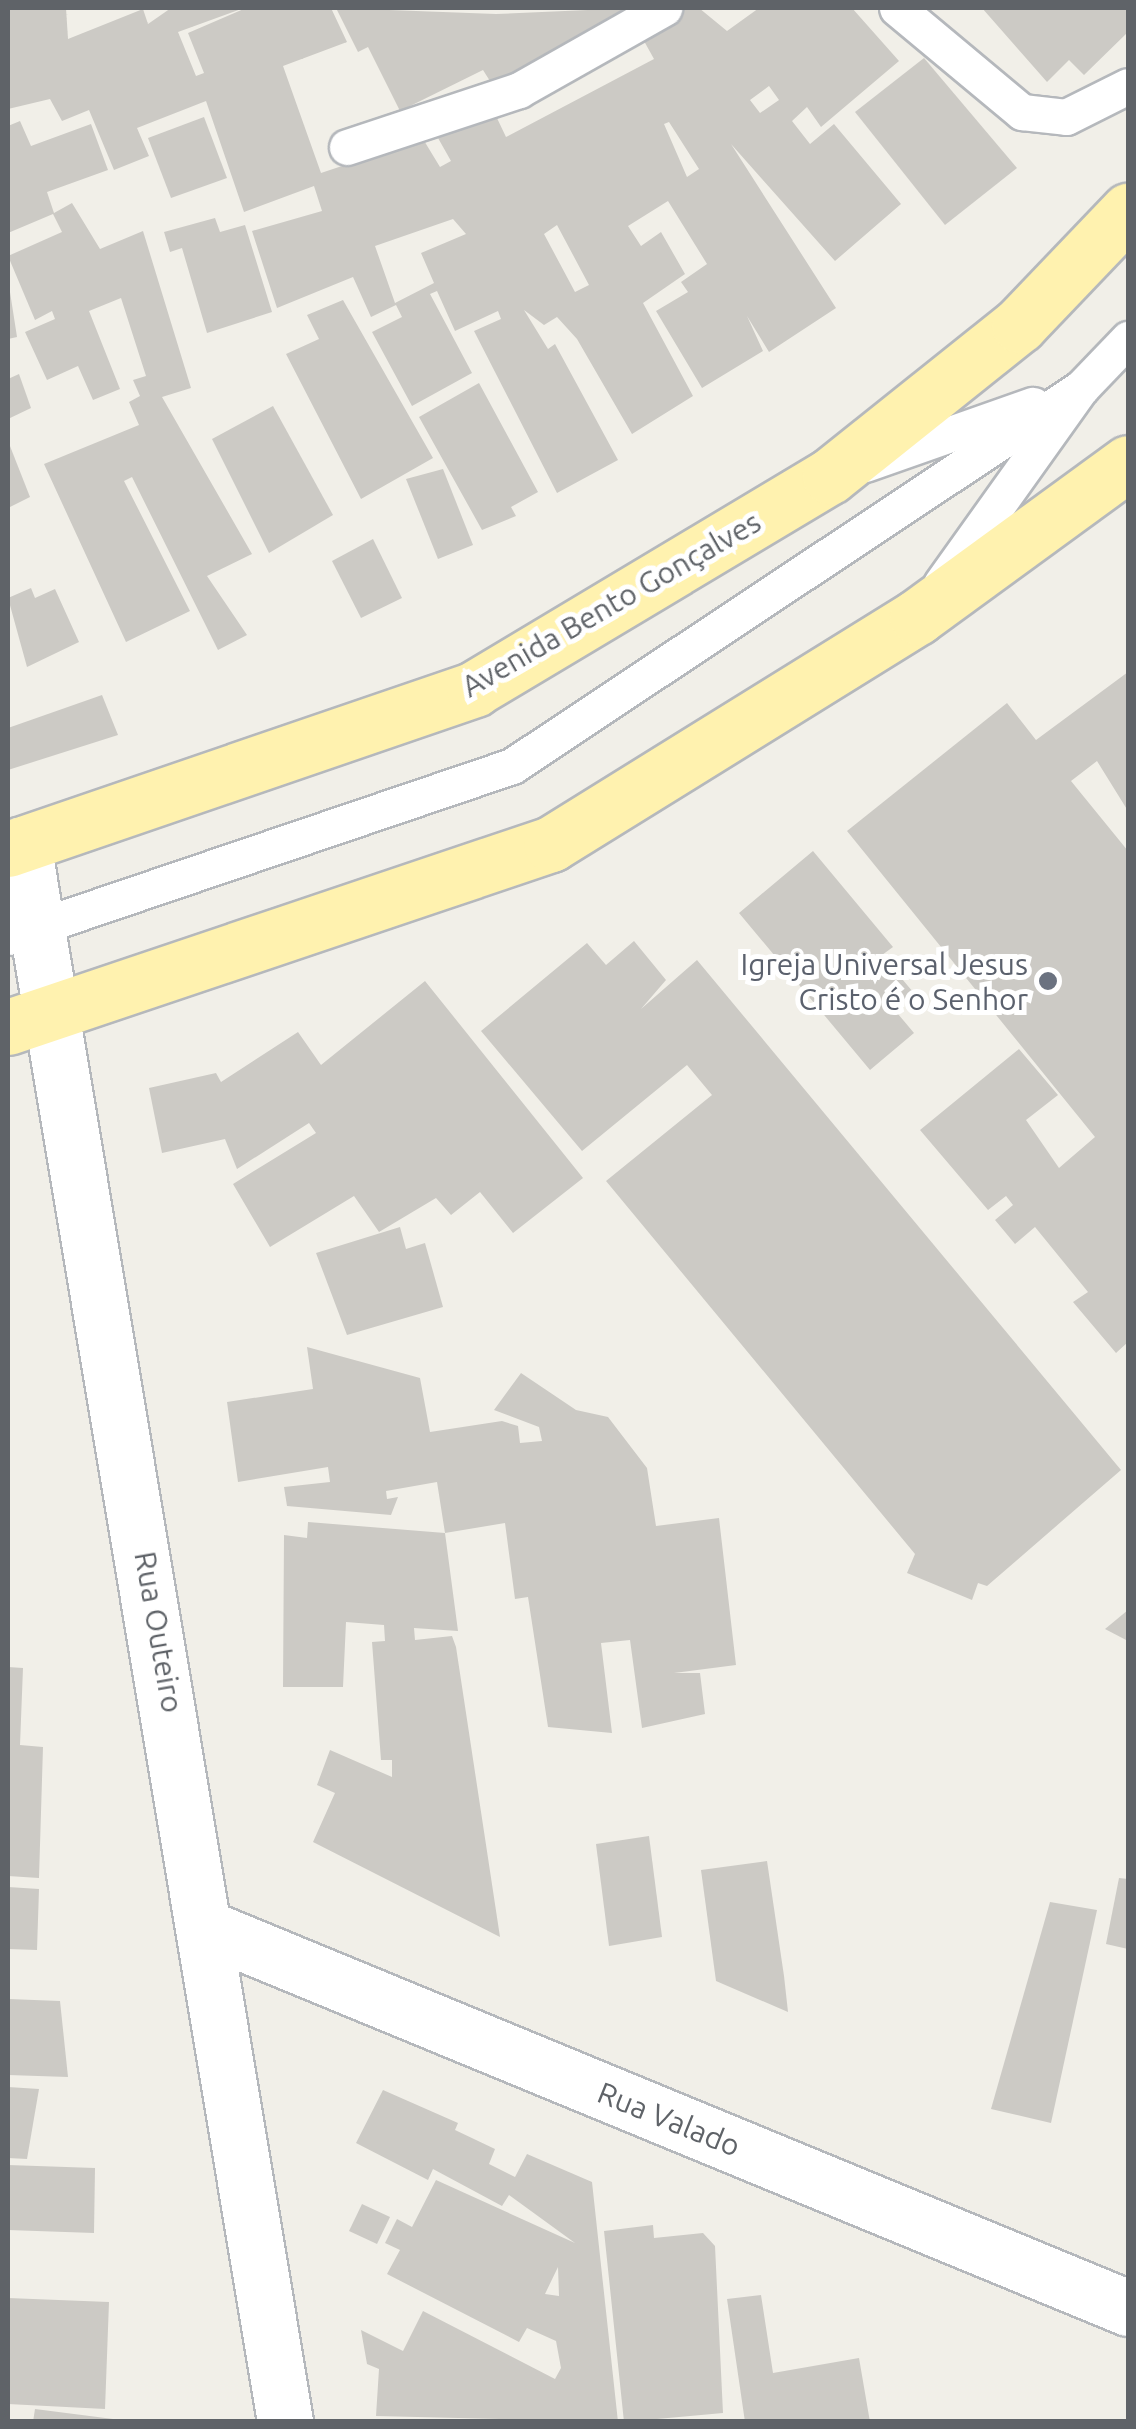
<!DOCTYPE html>
<meta charset="utf-8">
<style>
body{margin:0}
#map{position:relative;width:1136px;height:2429px;overflow:hidden;background:#f1efe8;font-family:Ubuntu,sans-serif}
div>[style]{position:absolute}
[style*='--x']{left:calc(var(--x)*1px);top:calc(var(--y)*1px);width:calc(var(--w)*1px);rotate:calc(var(--a)*1deg)}
.building>*{inset:0;background:#cccac5}
.roads{filter:drop-shadow(2px 0 #b5b8bc) drop-shadow(-2px 0 #b5b8bc) drop-shadow(0 2px #b5b8bc) drop-shadow(0 -2px #b5b8bc)}
.lane>*{height:35px;margin:-17.5px;padding:0 17.5px;transform-origin:17.5px;border-radius:17.5px;background:#fff}
.street>*{height:55px;margin:-27.5px;padding:0 27.5px;transform-origin:27.5px;border-radius:27.5px;background:#fff}
.secondary>*{height:55px;margin:-27.5px;padding:0 27.5px;transform-origin:27.5px;border-radius:27.5px;background:#fff}
.primary>*{height:55px;margin:-27.5px;padding:0 27.5px;transform-origin:27.5px;border-radius:27.5px;background:#fff2af}
.dots>*{width:28px;height:28px;translate:-50% -50%;box-sizing:border-box;border:5px solid #fff;border-radius:50%}
span{translate:-50% -50%;white-space:nowrap;text-align:center;line-height:1.15;-webkit-text-stroke:10px #fff;paint-order:stroke}
.street-label{font-size:30px;color:#5f6368}
.worship-label{font-size:30px;color:#5b616d}
.right{translate:-100% -50%;text-align:right}
.frame{position:absolute;inset:0;border:10px solid #5f6368;pointer-events:none}
</style>
<div id="map">
<div class="building">
<i style="clip-path:polygon(evenodd,8px 8px,66px 8px,68px 39px,143px 9px,148px 24px,171px 8px,244px 8px,178px 32px,196px 76px,204px 73px,188px 33px,246px 8px,331px 8px,347px 42px,283px 66px,321px 173px,423px 139px,440px 167px,451px 161px,438px 138px,496px 116px,506px 137px,654px 59px,639px 32px,681px 8px,699px 8px,727px 31px,759px 8px,852px 8px,899px 61px,821px 127px,807px 107px,792px 121px,810px 144px,834px 124px,901px 204px,835px 261px,731px 144px,836px 308px,769px 352px,747px 316px,763px 351px,702px 388px,656px 311px,688px 292px,681px 282px,707px 264px,668px 201px,628px 226px,641px 246px,661px 232px,685px 274px,643px 303px,693px 396px,632px 434px,577px 339px,557px 317px,544px 325px,524px 310px,548px 349px,555px 344px,618px 460px,557px 493px,474px 331px,501px 319px,498px 311px,455px 331px,437px 291px,430px 294px,472px 373px,412px 406px,372px 332px,402px 317px,396px 305px,371px 317px,353px 277px,277px 308px,252px 231px,322px 211px,314px 186px,244px 212px,206px 101px,137px 128px,149px 156px,114px 170px,89px 110px,62px 121px,50px 99px,8px 109px,8px 8px,769px 86px,779px 100px,760px 113px,750px 100px,769px 86px,8px 8px,669px 122px,699px 169px,687px 177px,664px 124px,669px 122px,8px 8px,453px 219px,466px 234px,421px 253px,434px 283px,395px 303px,375px 246px,453px 219px,8px 8px,557px 225px,589px 285px,575px 292px,544px 234px,557px 225px)"></i>
<i style="clip-path:polygon(336px 8px,496px 14px,633px 8px,495px 89px,483px 70px,400px 111px,368px 47px,358px 52px)"></i>
<i style="clip-path:polygon(982px 8px,1128px 8px,1128px 32px,1084px 75px,1069px 60px,1047px 82px)"></i>
<i style="clip-path:polygon(924px 58px,1017px 168px,945px 225px,855px 112px)"></i>
<i style="clip-path:polygon(204px 117px,227px 178px,171px 198px,148px 138px)"></i>
<i style="clip-path:polygon(20px 121px,31px 146px,91px 124px,108px 170px,47px 192px,54px 213px,72px 203px,100px 249px,143px 231px,191px 388px,162px 397px,252px 554px,207px 576px,247px 635px,218px 650px,132px 477px,124px 481px,190px 611px,126px 642px,44px 464px,139px 425px,129px 402px,140px 396px,133px 380px,146px 376px,121px 298px,89px 311px,120px 389px,93px 400px,78px 366px,47px 380px,25px 332px,55px 319px,52px 311px,35px 320px,8px 256px,62px 232px,53px 214px,8px 233px,8px 126px)"></i>
<i style="clip-path:polygon(215px 218px,220px 232px,245px 225px,272px 312px,207px 333px,182px 248px,170px 252px,164px 232px)"></i>
<i style="clip-path:polygon(10px 292px,17px 337px,8px 339px,8px 293px)"></i>
<i style="clip-path:polygon(343px 300px,433px 458px,361px 499px,286px 354px,319px 339px,307px 315px)"></i>
<i style="clip-path:polygon(19px 374px,31px 408px,8px 419px,8px 379px)"></i>
<i style="clip-path:polygon(479px 383px,538px 492px,511px 507px,516px 516px,482px 530px,419px 417px)"></i>
<i style="clip-path:polygon(273px 406px,333px 515px,269px 553px,212px 439px)"></i>
<i style="clip-path:polygon(8px 441px,30px 497px,8px 508px)"></i>
<i style="clip-path:polygon(443px 469px,473px 545px,438px 559px,406px 479px)"></i>
<i style="clip-path:polygon(373px 539px,402px 598px,361px 618px,332px 561px)"></i>
<i style="clip-path:polygon(31px 588px,35px 598px,55px 589px,79px 642px,27px 667px,8px 598px)"></i>
<i style="clip-path:polygon(1128px 672px,1128px 811px,1097px 761px,1071px 781px,1128px 851px,1128px 1342px,1116px 1353px,1073px 1302px,1088px 1292px,1035px 1227px,1015px 1244px,995px 1220px,1013px 1205px,1006px 1196px,988px 1210px,920px 1130px,1019px 1049px,1058px 1095px,1026px 1120px,1059px 1168px,1095px 1137px,847px 831px,1007px 703px,1036px 740px)"></i>
<i style="clip-path:polygon(102px 695px,118px 735px,8px 770px,8px 728px)"></i>
<i style="clip-path:polygon(813px 851px,893px 947px,882px 955px,913px 992px,893px 1008px,914px 1033px,870px 1070px,739px 913px)"></i>
<i style="clip-path:polygon(634px 941px,666px 980px,641px 1009px,697px 960px,1121px 1470px,987px 1586px,978px 1583px,972px 1600px,907px 1573px,915px 1554px,606px 1181px,712px 1095px,687px 1065px,582px 1151px,481px 1031px,587px 943px,606px 965px)"></i>
<i style="clip-path:polygon(425px 981px,583px 1178px,513px 1233px,480px 1192px,451px 1215px,436px 1198px,379px 1232px,354px 1196px,270px 1247px,233px 1184px,316px 1133px,309px 1123px,237px 1169px,225px 1139px,162px 1153px,149px 1088px,216px 1073px,221px 1082px,298px 1032px,321px 1065px)"></i>
<i style="clip-path:polygon(400px 1227px,406px 1249px,425px 1243px,443px 1307px,347px 1335px,316px 1253px)"></i>
<i style="clip-path:polygon(307px 1347px,420px 1378px,430px 1432px,502px 1421px,518px 1426px,520px 1443px,542px 1441px,539px 1427px,494px 1410px,521px 1373px,576px 1410px,608px 1417px,647px 1468px,656px 1526px,719px 1518px,736px 1665px,674px 1673px,700px 1673px,705px 1714px,642px 1728px,630px 1640px,601px 1643px,612px 1733px,548px 1727px,528px 1597px,515px 1599px,505px 1523px,445px 1533px,437px 1482px,386px 1491px,387px 1499px,398px 1497px,391px 1515px,287px 1506px,284px 1487px,330px 1482px,328px 1467px,238px 1482px,227px 1402px,313px 1389px)"></i>
<i style="clip-path:polygon(308px 1522px,445px 1533px,458px 1631px,414px 1628px,415px 1640px,452px 1636px,456px 1647px,500px 1937px,313px 1842px,335px 1793px,317px 1785px,330px 1750px,392px 1777px,392px 1760px,381px 1760px,372px 1642px,385px 1641px,384px 1625px,346px 1622px,343px 1687px,283px 1687px,284px 1535px,307px 1538px)"></i>
<i style="clip-path:polygon(1128px 1610px,1128px 1641px,1105px 1629px)"></i>
<i style="clip-path:polygon(8px 1667px,23px 1668px,20px 1745px,43px 1747px,39px 1878px,8px 1876px)"></i>
<i style="clip-path:polygon(649px 1836px,662px 1937px,609px 1946px,596px 1844px)"></i>
<i style="clip-path:polygon(767px 1861px,784px 1976px,788px 2012px,716px 1981px,701px 1870px)"></i>
<i style="clip-path:polygon(1119px 1878px,1128px 1879px,1128px 1949px,1106px 1944px)"></i>
<i style="clip-path:polygon(8px 1887px,39px 1889px,37px 1950px,8px 1949px)"></i>
<i style="clip-path:polygon(1050px 1902px,1097px 1910px,1051px 2123px,991px 2109px)"></i>
<i style="clip-path:polygon(8px 1999px,60px 2001px,68px 2077px,8px 2075px)"></i>
<i style="clip-path:polygon(8px 2087px,39px 2089px,27px 2159px,8px 2158px)"></i>
<i style="clip-path:polygon(evenodd,383px 2090px,458px 2123px,455px 2130px,495px 2149px,489px 2164px,515px 2177px,527px 2154px,592px 2182px,618px 2422px,376px 2416px,379px 2369px,367px 2364px,361px 2330px,403px 2351px,423px 2311px,555px 2379px,561px 2368px,556px 2341px,527px 2328px,519px 2342px,387px 2274px,400px 2250px,385px 2243px,397px 2219px,412px 2227px,436px 2180px,575px 2243px,509px 2195px,502px 2206px,433px 2169px,428px 2180px,356px 2143px,383px 2090px,558px 2267px,559px 2296px,545px 2294px,558px 2267px)"></i>
<i style="clip-path:polygon(8px 2165px,95px 2168px,94px 2233px,8px 2230px)"></i>
<i style="clip-path:polygon(362px 2204px,390px 2217px,377px 2244px,349px 2231px)"></i>
<i style="clip-path:polygon(653px 2225px,654px 2238px,703px 2233px,715px 2246px,723px 2413px,624px 2422px,604px 2231px)"></i>
<i style="clip-path:polygon(761px 2295px,773px 2373px,859px 2358px,870px 2422px,745px 2422px,727px 2299px)"></i>
<i style="clip-path:polygon(8px 2298px,109px 2302px,105px 2409px,8px 2404px)"></i>
<i style="clip-path:polygon(35px 2409px,113px 2419px,113px 2422px,33px 2422px)"></i>
</div>
<div class="roads">
<div class="lane">
<i style="--x:897;--y:8;--w:163;--a:39.8"></i>
<i style="--x:1022;--y:112;--w:44;--a:6.5"></i>
<i style="--x:1066;--y:117;--w:69;--a:-26.6"></i>
<i style="--x:347;--y:147;--w:181;--a:-18.3"></i>
<i style="--x:519;--y:90;--w:167;--a:-29.5"></i>
<i style="--x:865;--y:464;--w:178;--a:-19.4"></i>
<i style="--x:941;--y:584;--w:241;--a:-54.5"></i>
<i style="--x:1081;--y:388;--w:68;--a:-46.2"></i>
<i style="--x:8;--y:937;--w:532;--a:-18.74"></i>
<i style="--x:512;--y:766;--w:683;--a:-33.6"></i>
</div>
<div class="street">
<i style="--x:209;--y:1929;--w:994;--a:22.41"></i>
</div>
<div class="secondary">
<i style="--x:23;--y:844;--w:1600;--a:80.57"></i>
</div>
<div class="primary">
<i style="--x:8;--y:849;--w:493;--a:-18.9"></i>
<i style="--x:474;--y:689;--w:415;--a:-30.9"></i>
<i style="--x:830;--y:476;--w:242;--a:-38.6"></i>
<i style="--x:1019;--y:325;--w:158;--a:-46.3"></i>
<i style="--x:8;--y:1027;--w:573;--a:-18.62"></i>
<i style="--x:551;--y:844;--w:431;--a:-31.8"></i>
<i style="--x:917;--y:617;--w:261;--a:-36.1"></i>
</div>
</div>
<div class="dots">
<i style="left:1048px;top:981px;background:#6b7280"></i>
</div>
<div class="street-label">
<span style="left:611px;top:604px;rotate:-30deg">Avenida Bento Gonçalves</span>
<span style="left:159px;top:1632px;rotate:80deg">Rua Outeiro</span>
<span style="left:669px;top:2119px;rotate:22deg">Rua Valado</span>
</div>
<div class="worship-label">
<span class="right" style="left:1028px;top:981px">Igreja Universal Jesus<br>Cristo é o Senhor</span>
</div>
<div class="frame"></div>
</div>
